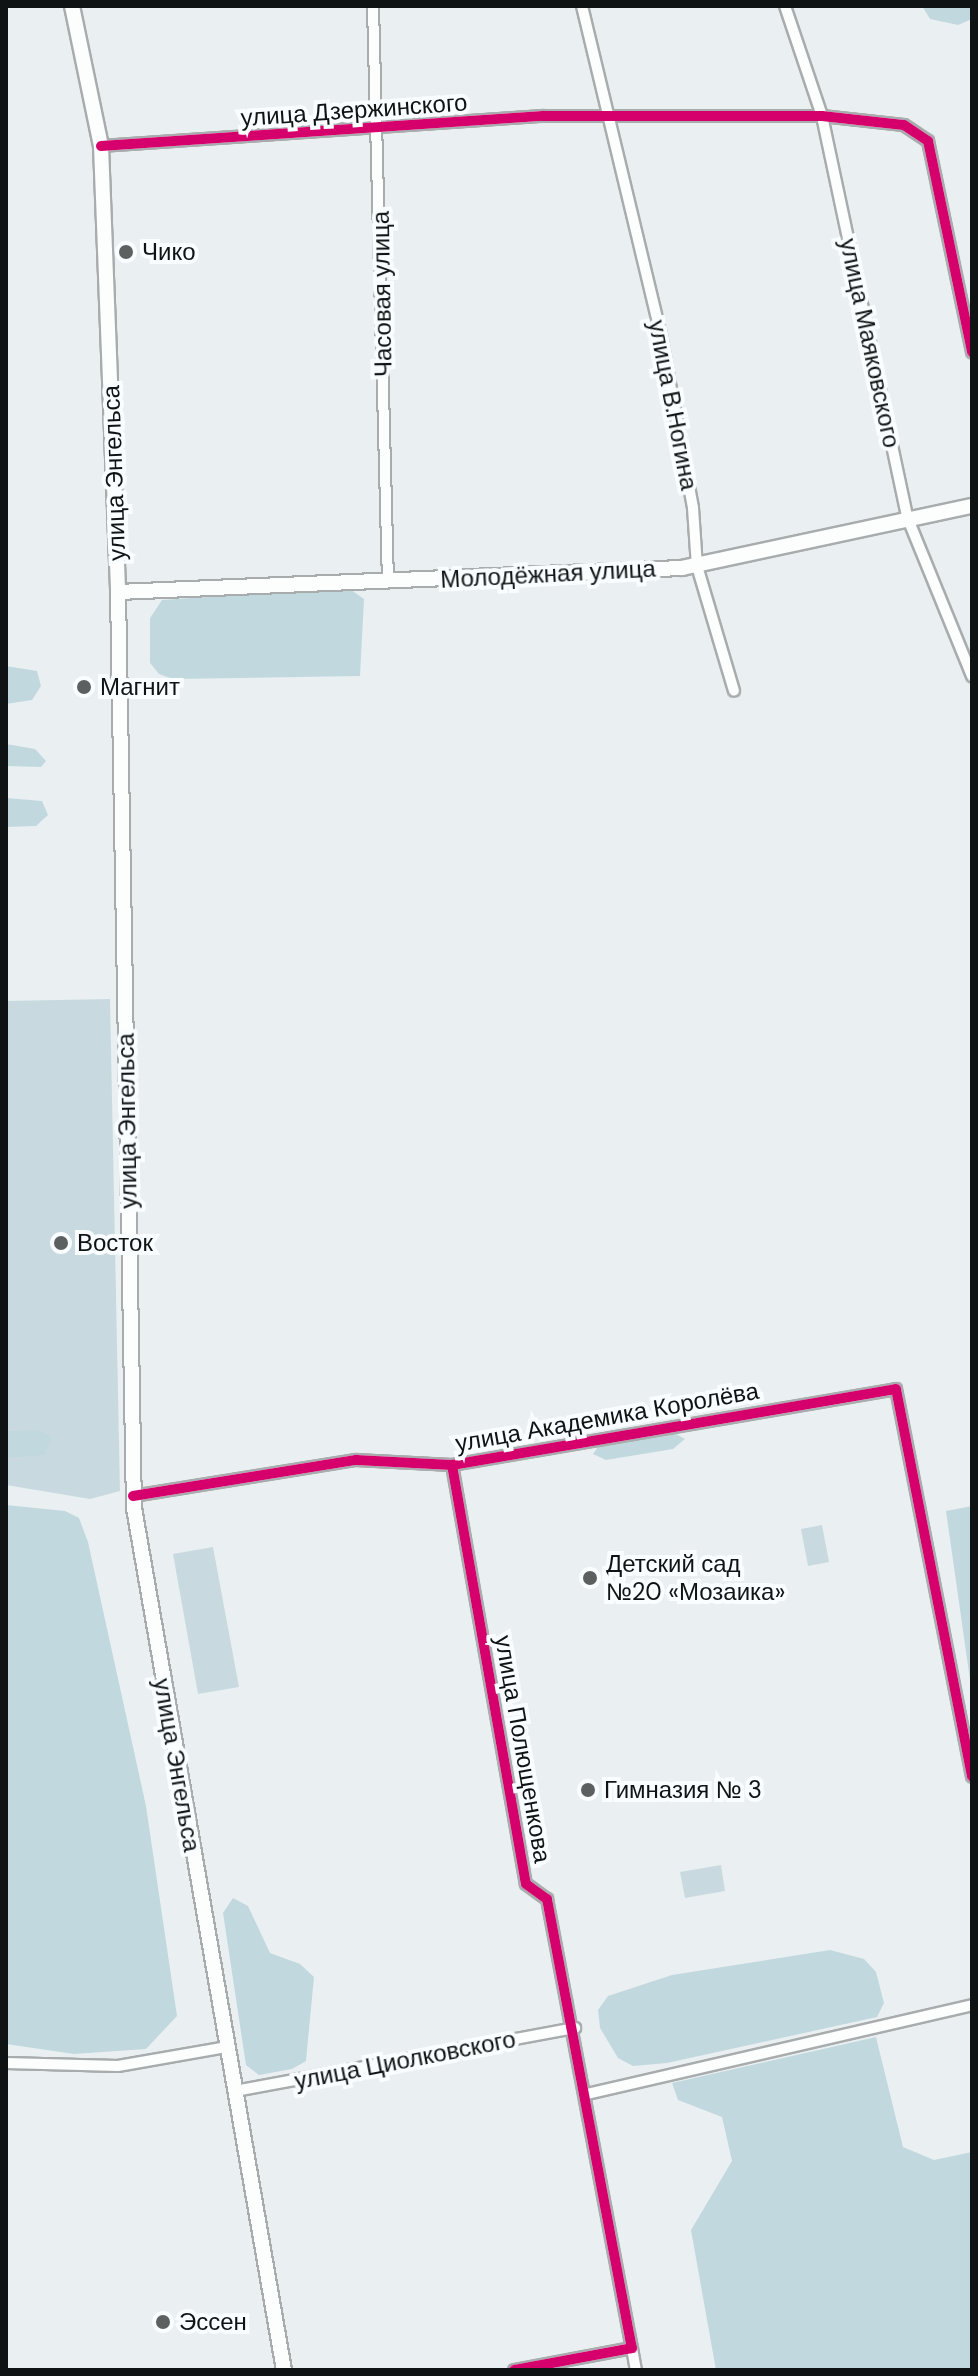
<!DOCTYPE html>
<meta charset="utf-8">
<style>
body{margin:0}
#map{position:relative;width:978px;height:2376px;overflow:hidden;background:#eaf0f1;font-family:"DM Sans",sans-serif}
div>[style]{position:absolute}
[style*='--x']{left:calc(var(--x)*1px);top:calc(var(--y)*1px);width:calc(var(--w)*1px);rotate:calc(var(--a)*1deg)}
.green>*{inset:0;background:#c8dadf}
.forest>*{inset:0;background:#c2d8df}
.roads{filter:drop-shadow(2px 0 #a8acad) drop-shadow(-2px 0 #a8acad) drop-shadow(0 2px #a8acad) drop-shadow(0 -2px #a8acad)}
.minor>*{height:10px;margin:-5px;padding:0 5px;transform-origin:5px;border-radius:5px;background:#fcfdfd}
.major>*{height:14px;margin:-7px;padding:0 7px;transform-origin:7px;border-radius:7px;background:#fcfdfd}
.cycleway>*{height:10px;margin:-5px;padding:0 5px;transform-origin:5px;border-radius:5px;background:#d6006c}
.dots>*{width:22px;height:22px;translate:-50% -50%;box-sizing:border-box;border:4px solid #f9fdff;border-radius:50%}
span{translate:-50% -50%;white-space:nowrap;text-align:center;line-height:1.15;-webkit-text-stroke:8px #f9fdff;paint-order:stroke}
.street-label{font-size:24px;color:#101314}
.poi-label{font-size:24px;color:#101314}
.left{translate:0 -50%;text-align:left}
.frame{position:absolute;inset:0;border:8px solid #101314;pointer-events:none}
</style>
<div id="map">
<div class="green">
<i style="clip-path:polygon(110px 999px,120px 1491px,90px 1499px,6px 1485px,6px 1001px)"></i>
<i style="clip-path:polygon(822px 1525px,829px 1562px,808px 1566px,801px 1529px)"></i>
<i style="clip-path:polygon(213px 1547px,239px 1687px,198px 1694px,173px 1554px)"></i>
<i style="clip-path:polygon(721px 1865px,725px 1891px,685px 1898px,680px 1872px)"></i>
</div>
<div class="forest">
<i style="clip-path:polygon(922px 6px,972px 6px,972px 19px,958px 25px,930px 19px)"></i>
<i style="clip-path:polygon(347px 587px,364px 599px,360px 676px,173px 679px,159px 674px,150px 663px,150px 618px,162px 600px)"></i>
<i style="clip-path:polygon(6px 666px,37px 671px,41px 686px,32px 700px,6px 704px)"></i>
<i style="clip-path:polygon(6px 744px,35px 749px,46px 761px,41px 767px,6px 766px)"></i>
<i style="clip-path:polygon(6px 798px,42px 801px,48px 815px,36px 826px,6px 827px)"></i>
<i style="clip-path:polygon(39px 1430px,52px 1437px,45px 1455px,6px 1458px,6px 1431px)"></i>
<i style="clip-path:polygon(671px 1431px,685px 1439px,673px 1449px,606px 1460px,593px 1454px,598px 1447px)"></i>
<i style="clip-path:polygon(6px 1505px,65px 1511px,79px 1518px,88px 1542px,146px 1806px,177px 2016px,146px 2049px,74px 2054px,6px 2044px)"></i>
<i style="clip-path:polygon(972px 1506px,972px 1694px,946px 1511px)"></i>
<i style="clip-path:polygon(233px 1898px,248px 1906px,270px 1953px,300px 1964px,314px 1977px,306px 2061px,292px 2069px,259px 2075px,246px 2065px,223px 1913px)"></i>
<i style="clip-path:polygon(830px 1950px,864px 1959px,876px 1972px,884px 2003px,877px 2017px,667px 2063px,633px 2066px,618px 2058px,600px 2028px,598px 2010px,608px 1996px,672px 1975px)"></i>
<i style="clip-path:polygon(876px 2037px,903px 2147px,934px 2160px,972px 2152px,972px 2370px,716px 2370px,691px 2230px,732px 2161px,722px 2117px,678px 2100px,672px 2083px)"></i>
</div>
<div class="roads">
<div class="minor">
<i style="--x:373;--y:6;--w:575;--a:88.51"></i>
<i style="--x:582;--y:6;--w:338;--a:76.5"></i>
<i style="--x:661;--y:335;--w:176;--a:79.5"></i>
<i style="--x:693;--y:508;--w:58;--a:86.1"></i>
<i style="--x:697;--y:566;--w:130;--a:73.5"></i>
<i style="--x:785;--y:6;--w:116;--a:71.4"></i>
<i style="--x:822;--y:116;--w:412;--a:78"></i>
<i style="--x:908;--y:519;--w:170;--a:67.8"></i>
<i style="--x:101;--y:146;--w:443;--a:-3.9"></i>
<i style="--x:543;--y:116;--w:279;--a:0"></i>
<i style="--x:822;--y:116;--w:82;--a:6.3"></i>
<i style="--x:904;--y:125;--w:29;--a:34"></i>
<i style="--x:928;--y:141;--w:216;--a:78.2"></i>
<i style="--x:452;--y:1465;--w:425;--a:80"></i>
<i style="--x:526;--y:1884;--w:26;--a:36"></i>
<i style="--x:547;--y:1899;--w:457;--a:79.3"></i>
<i style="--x:632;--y:2348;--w:120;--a:169.4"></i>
<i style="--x:133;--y:1496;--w:226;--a:-9.2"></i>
<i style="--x:356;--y:1460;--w:96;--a:3"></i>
<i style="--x:452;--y:1465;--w:450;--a:-9.7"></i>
<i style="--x:896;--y:1389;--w:395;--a:78.9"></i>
<i style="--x:6;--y:2063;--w:112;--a:1.5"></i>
<i style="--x:118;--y:2066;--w:111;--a:-9.9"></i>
<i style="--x:235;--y:2091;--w:346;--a:-10.5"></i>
<i style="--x:587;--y:2094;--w:395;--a:-13"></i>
<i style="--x:632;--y:2348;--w:22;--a:80"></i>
</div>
<div class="major">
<i style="--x:72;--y:6;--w:143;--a:78.3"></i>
<i style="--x:101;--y:146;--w:446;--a:87.8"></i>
<i style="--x:118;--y:592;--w:916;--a:89"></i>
<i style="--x:134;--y:1508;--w:875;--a:80.13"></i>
<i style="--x:118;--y:592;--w:565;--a:-2.44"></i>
<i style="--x:682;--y:568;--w:297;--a:-12.1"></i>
</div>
</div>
<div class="cycleway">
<i style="--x:101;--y:146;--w:443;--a:-3.9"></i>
<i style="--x:543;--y:116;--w:279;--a:0"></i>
<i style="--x:822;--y:116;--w:82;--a:6.3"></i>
<i style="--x:904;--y:125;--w:29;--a:34"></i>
<i style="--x:928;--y:141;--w:216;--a:78.2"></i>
<i style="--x:452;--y:1465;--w:425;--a:80"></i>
<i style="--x:526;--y:1884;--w:26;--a:36"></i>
<i style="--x:547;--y:1899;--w:457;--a:79.3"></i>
<i style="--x:632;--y:2348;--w:120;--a:169.4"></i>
<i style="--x:133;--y:1496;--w:226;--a:-9.2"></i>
<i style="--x:356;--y:1460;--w:96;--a:3"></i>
<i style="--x:452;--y:1465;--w:450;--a:-9.7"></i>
<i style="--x:896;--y:1389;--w:395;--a:78.9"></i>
</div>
<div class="dots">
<i style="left:126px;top:252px;background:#5c6061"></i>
<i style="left:84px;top:687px;background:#5c6061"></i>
<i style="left:61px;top:1243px;background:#5c6061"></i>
<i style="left:590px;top:1578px;background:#5c6061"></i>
<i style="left:588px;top:1790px;background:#5c6061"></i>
<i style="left:163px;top:2322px;background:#5c6061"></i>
</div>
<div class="street-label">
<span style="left:354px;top:110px;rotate:-4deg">улица Дзержинского</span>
<span style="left:382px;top:294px;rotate:-91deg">Часовая улица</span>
<span style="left:870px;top:343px;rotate:78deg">улица Маяковского</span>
<span style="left:673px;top:405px;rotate:79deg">улица В.Ногина</span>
<span style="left:114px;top:473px;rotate:-92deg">улица Энгельса</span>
<span style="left:548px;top:574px;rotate:-3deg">Молодёжная улица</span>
<span style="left:127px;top:1121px;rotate:-91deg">улица Энгельса</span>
<span style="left:607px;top:1417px;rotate:-10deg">улица Академика Королёва</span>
<span style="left:523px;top:1749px;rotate:80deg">улица Полющенкова</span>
<span style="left:177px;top:1765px;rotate:80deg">улица Энгельса</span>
<span style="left:405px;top:2060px;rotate:-11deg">улица Циолковского</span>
</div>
<div class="poi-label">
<span class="left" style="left:142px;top:252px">Чико</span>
<span class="left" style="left:100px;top:687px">Магнит</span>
<span class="left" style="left:77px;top:1243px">Восток</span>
<span class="left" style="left:606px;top:1578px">Детский сад<br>№20 «Мозаика»</span>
<span class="left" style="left:604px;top:1790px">Гимназия № 3</span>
<span class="left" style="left:179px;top:2322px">Эссен</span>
</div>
<div class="frame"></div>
</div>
